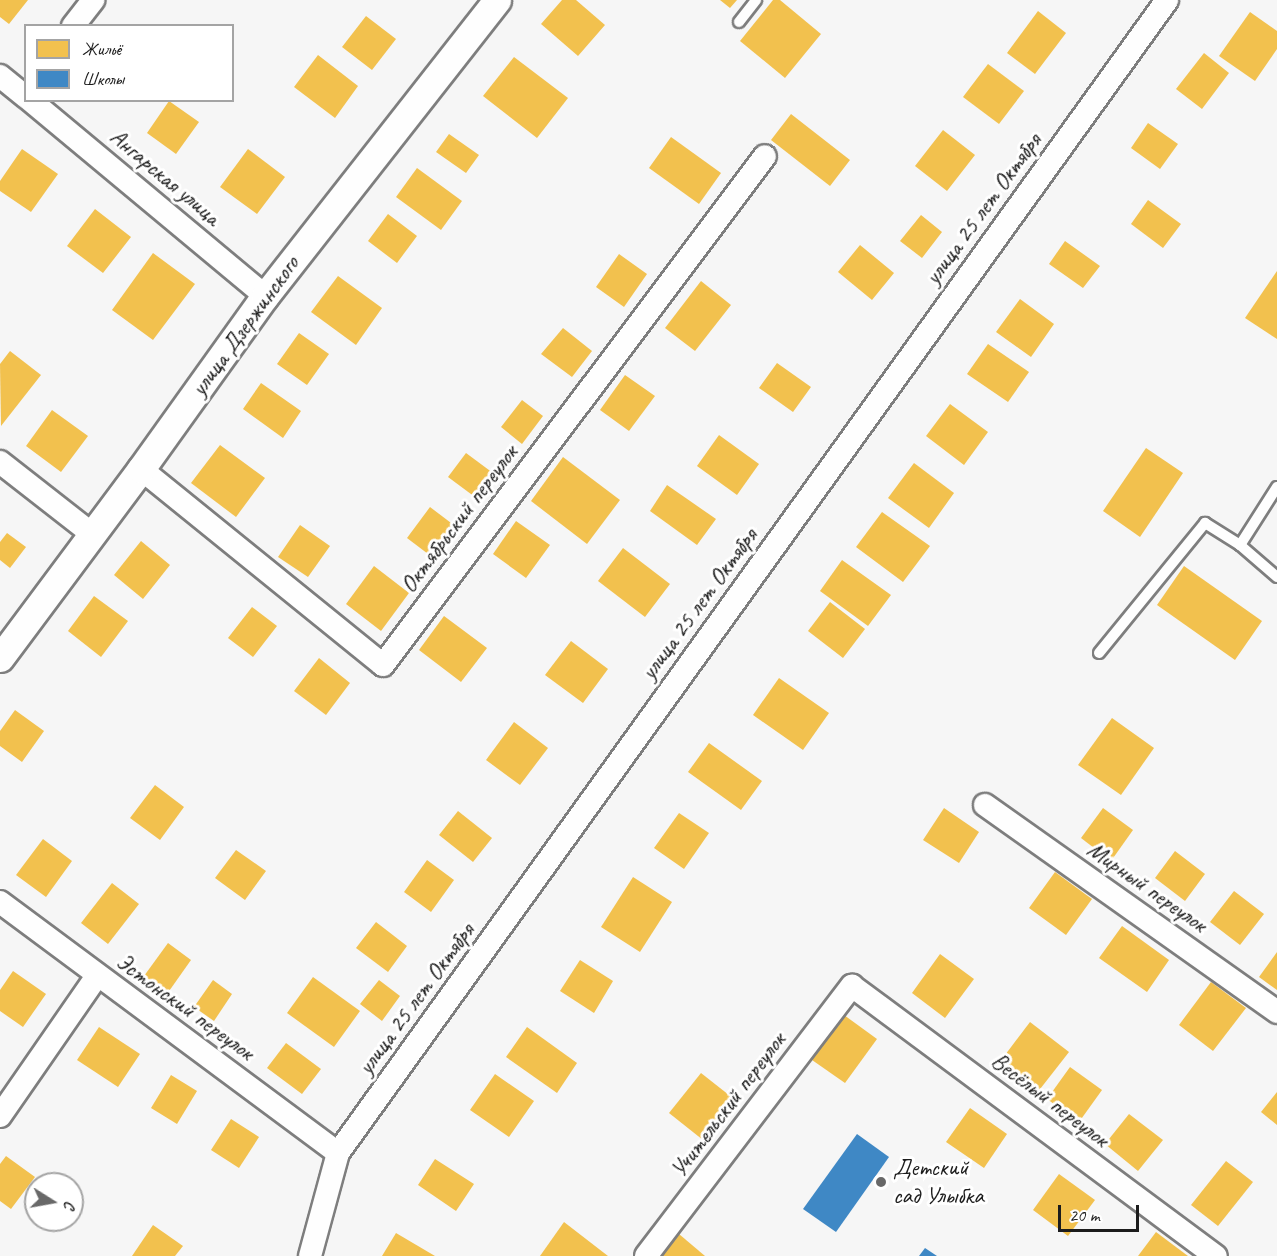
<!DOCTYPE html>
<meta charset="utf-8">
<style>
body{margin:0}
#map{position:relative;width:1277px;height:1256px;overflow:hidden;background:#f6f6f6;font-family:Caveat,sans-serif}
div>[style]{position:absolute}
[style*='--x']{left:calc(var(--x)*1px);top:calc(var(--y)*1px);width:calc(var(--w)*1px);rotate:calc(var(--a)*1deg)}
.homes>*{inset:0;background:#f2c14e}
.schools>*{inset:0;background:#3f88c5}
.roads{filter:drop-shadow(2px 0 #7e7e7e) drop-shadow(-2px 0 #7e7e7e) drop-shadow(0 2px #7e7e7e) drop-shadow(0 -2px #7e7e7e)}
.service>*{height:10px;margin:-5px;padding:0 5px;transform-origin:5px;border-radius:5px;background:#fefefe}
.minor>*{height:22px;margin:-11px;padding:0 11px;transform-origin:11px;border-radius:11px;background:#fefefe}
.tertiary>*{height:27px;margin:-13.5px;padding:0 13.5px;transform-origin:13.5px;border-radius:13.5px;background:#fefefe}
.dots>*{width:16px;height:16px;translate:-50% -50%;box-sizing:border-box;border:3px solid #fff;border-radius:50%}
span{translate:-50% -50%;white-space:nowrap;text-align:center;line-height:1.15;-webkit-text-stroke:6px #fff;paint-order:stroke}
.street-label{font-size:24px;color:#1c1c1c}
.poi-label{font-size:24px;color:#1c1c1c}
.left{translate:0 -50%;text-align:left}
.legend{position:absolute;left:24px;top:24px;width:210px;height:78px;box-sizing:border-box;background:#fff;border:2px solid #a4a4a4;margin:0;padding:8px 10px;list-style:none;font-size:18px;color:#1c1c1c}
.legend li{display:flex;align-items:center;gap:12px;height:30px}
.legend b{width:30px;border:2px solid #a4a4a4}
.north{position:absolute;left:24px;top:1172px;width:60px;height:60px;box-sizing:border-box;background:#fff;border:2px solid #a4a4a4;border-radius:50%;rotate:101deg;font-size:16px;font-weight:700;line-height:24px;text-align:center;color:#1c1c1c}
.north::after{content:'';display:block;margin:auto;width:21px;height:27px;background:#686868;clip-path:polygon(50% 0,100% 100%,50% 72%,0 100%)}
.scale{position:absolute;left:1058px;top:1205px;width:81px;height:27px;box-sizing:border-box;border:3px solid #1c1c1c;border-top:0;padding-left:8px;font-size:18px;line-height:21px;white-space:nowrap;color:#1c1c1c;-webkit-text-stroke:4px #fff;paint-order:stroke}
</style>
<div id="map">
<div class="homes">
<i style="clip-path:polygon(0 0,28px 0,9px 24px,0 17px)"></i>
<i style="clip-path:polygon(562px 0,576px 0,605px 25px,578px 56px,541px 24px)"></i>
<i style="clip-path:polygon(720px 0,737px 0,730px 8px)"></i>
<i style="clip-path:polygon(773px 0,780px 0,821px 34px,785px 78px,740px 41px)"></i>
<i style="clip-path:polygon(1038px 11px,1066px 33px,1035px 74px,1007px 53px)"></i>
<i style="clip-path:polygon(1250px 12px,1277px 31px,1277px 49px,1255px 81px,1219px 56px)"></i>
<i style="clip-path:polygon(366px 16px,396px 39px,372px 70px,342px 47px)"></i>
<i style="clip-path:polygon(1204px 53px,1229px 73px,1202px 109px,1176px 89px)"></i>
<i style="clip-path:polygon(318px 55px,358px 86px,335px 118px,294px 87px)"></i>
<i style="clip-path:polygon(514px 57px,568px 98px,537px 138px,483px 96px)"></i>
<i style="clip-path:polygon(988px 64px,1024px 91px,999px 124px,963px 97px)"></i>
<i style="clip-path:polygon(169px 101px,199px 122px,176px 154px,147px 133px)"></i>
<i style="clip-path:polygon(791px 114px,850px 160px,830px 186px,771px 140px)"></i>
<i style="clip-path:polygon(1148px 123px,1178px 144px,1160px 169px,1131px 148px)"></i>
<i style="clip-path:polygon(943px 130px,975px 155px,947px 191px,915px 166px)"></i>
<i style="clip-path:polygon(449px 134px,479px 155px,466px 173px,436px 152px)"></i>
<i style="clip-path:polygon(671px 137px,721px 173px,699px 204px,649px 168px)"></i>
<i style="clip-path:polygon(22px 149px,58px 174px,31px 212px,0 191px,0 181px)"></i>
<i style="clip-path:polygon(248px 149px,285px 177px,257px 214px,220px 187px)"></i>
<i style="clip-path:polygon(417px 168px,462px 201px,441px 230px,396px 197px)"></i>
<i style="clip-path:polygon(1148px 200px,1181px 224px,1163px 248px,1131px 224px)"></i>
<i style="clip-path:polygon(95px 209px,131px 237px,103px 273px,67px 246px)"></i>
<i style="clip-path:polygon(388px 214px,417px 236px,397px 263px,368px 241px)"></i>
<i style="clip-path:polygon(921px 215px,942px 232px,922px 258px,900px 241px)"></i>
<i style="clip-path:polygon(1065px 241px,1100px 266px,1083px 288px,1049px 264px)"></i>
<i style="clip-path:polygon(860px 245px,894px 273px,872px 300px,838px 272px)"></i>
<i style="clip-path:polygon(153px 253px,195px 284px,153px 340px,112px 310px)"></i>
<i style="clip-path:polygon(619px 254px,647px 274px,624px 307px,596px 287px)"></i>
<i style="clip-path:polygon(1277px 271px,1277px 339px,1245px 318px)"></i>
<i style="clip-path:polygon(338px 276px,382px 308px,356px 345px,311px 312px)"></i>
<i style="clip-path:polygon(701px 281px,731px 305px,695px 351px,665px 328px)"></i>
<i style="clip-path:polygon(1020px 299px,1054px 324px,1031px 357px,996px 332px)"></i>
<i style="clip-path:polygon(563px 328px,592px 351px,572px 377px,541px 354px)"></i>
<i style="clip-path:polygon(299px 333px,329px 354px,307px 385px,277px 364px)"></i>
<i style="clip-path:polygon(988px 344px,1029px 372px,1008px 402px,967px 374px)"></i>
<i style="clip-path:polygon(10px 351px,41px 375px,1px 426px,0 364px)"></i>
<i style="clip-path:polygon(777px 363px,811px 387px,793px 412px,759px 388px)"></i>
<i style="clip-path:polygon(625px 375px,655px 396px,629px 431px,600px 410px)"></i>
<i style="clip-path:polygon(261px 383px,301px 411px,283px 438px,243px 409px)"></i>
<i style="clip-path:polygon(522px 400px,543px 416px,522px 444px,501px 427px)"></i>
<i style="clip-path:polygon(950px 404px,988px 432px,964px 465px,926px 436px)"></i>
<i style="clip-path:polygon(52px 410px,88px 436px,61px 472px,26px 446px)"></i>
<i style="clip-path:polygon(719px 435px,759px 464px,737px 495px,697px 466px)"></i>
<i style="clip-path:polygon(220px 445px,265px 478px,236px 517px,191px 483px)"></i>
<i style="clip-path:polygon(1146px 448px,1183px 473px,1140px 537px,1103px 511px)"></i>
<i style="clip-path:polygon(466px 453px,497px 476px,479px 500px,448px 477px)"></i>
<i style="clip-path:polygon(563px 457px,620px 500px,587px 544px,531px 501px)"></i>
<i style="clip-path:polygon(914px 463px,954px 493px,929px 528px,888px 498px)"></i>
<i style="clip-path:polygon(667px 485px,716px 519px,697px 545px,650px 511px)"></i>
<i style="clip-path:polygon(430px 507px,459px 529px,436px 560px,407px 538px)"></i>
<i style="clip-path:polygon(882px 512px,930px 546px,903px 582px,856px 547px)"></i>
<i style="clip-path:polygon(516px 521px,550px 545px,526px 578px,493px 554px)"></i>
<i style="clip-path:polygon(300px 525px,330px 546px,308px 577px,278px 557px)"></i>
<i style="clip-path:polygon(7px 533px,26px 547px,10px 568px,0 560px,0 542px)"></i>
<i style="clip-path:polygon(141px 541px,170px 565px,143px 599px,114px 575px)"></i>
<i style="clip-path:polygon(623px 548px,670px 584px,645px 617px,598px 581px)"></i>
<i style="clip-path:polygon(842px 560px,891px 595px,868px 626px,820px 591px)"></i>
<i style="clip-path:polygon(374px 566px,409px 593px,381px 631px,346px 604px)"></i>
<i style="clip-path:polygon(1184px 566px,1262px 621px,1235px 660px,1157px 605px)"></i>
<i style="clip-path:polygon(94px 596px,128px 621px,101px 657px,68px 631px)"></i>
<i style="clip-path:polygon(830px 602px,865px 629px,843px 658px,808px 631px)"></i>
<i style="clip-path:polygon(252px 607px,277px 626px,253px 657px,228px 638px)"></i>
<i style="clip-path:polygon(444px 616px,487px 648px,461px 682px,419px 650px)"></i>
<i style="clip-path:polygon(571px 641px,608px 669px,583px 703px,545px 675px)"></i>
<i style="clip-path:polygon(319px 658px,350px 683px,326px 715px,294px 691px)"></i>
<i style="clip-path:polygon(779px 678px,829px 713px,803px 750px,753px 715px)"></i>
<i style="clip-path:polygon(15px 710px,44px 731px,22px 762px,0 746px,0 731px)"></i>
<i style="clip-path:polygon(1112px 718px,1154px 748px,1121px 795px,1078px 765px)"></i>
<i style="clip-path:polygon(514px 722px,548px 748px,520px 785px,486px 760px)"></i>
<i style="clip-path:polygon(709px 743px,762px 781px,741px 810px,688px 772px)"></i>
<i style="clip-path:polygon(155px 785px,184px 807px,160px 840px,130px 818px)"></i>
<i style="clip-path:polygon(944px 808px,979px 832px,959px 863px,923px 840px)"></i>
<i style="clip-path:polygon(1103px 808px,1133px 830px,1111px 861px,1081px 838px)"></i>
<i style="clip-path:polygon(458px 811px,492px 838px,473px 862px,439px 835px)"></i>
<i style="clip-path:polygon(679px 813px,709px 833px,684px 869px,654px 848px)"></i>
<i style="clip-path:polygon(43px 839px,72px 861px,46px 897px,16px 875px)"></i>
<i style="clip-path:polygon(236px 850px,266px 871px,245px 900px,215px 878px)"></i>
<i style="clip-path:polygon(1175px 851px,1205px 874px,1185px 901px,1155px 878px)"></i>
<i style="clip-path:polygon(427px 860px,454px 880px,431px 912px,404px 892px)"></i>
<i style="clip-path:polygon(1055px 872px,1092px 899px,1066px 935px,1029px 908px)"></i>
<i style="clip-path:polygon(633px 877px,672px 902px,640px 952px,601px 927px)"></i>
<i style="clip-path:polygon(112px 883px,139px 904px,108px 944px,81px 923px)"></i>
<i style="clip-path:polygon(1234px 891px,1264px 914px,1240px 945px,1210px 922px)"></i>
<i style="clip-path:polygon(376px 922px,407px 946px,388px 972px,356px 948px)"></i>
<i style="clip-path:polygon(1122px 926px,1169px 960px,1147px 992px,1099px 958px)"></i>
<i style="clip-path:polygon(168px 943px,191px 960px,167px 994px,144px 976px)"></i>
<i style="clip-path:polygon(1277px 952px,1277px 990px,1259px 977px)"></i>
<i style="clip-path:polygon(940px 954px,974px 979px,945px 1018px,912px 993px)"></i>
<i style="clip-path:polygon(580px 960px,613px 981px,594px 1013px,560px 991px)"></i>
<i style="clip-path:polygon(13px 971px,46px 994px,23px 1027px,0 1011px,0 990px)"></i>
<i style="clip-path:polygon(313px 977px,360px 1011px,334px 1047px,287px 1013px)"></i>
<i style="clip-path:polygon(213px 980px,232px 994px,214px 1021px,194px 1007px)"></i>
<i style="clip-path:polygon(379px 980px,400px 996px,382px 1021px,360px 1004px)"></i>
<i style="clip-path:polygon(1211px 982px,1246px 1008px,1213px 1051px,1179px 1025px)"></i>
<i style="clip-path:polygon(844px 1015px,877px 1039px,845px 1083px,812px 1060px)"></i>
<i style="clip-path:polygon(1030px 1022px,1069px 1052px,1037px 1093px,999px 1063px)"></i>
<i style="clip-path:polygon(99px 1027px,140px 1054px,118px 1087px,77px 1060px)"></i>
<i style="clip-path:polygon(527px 1027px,577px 1063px,557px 1093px,506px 1057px)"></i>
<i style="clip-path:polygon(286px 1043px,321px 1069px,302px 1094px,267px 1068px)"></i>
<i style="clip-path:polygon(1070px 1067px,1102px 1090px,1079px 1122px,1047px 1099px)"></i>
<i style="clip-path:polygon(701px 1073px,734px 1099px,703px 1140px,669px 1113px)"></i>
<i style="clip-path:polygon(495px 1074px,534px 1101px,509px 1137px,470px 1110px)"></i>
<i style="clip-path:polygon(171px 1075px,197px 1091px,177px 1124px,151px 1108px)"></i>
<i style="clip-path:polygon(1277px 1092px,1277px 1125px,1261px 1112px)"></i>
<i style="clip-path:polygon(970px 1108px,1007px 1134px,984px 1168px,946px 1142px)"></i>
<i style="clip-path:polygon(1129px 1114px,1163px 1140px,1138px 1171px,1105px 1144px)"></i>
<i style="clip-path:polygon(231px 1119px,259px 1137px,239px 1168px,211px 1150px)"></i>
<i style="clip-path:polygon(6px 1156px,35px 1177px,11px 1209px,0 1201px,0 1164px)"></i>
<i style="clip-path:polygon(435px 1159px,474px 1184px,456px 1211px,418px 1185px)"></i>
<i style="clip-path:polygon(1226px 1161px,1253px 1182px,1218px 1226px,1191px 1205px)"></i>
<i style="clip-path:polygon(1059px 1174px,1095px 1200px,1068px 1236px,1033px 1210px)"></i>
<i style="clip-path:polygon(564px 1222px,608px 1256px,540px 1256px)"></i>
<i style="clip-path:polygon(153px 1225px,183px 1246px,175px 1256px,132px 1256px)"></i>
<i style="clip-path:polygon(1156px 1232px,1188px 1256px,1138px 1256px)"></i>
<i style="clip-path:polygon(396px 1233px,435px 1256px,382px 1256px)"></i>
<i style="clip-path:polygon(679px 1234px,705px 1256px,661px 1256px)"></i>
</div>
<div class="schools">
<i style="clip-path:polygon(857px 1134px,889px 1157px,836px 1232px,803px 1209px)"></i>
<i style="clip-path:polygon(925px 1248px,937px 1256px,919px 1256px)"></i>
</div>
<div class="roads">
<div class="service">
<i style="--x:739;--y:22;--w:28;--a:-52"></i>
<i style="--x:1277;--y:487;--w:69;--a:122.5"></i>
<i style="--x:1240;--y:545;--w:49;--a:40.9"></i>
<i style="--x:1099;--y:653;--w:168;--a:-50.8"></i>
<i style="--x:1205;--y:523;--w:41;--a:32.2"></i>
</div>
<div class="minor">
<i style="--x:73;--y:26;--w:33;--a:-52"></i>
<i style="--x:0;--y:76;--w:33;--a:39"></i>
<i style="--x:30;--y:100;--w:306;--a:39.8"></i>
<i style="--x:0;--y:462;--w:117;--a:38"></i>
<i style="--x:141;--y:469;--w:311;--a:39"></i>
<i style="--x:383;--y:665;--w:636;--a:-53.11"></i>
<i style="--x:985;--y:805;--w:358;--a:35.3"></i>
<i style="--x:0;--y:902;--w:421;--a:36.6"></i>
<i style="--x:0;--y:1116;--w:170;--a:-55.3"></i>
<i style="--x:310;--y:1256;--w:107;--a:-74.8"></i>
<i style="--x:338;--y:1153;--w:1420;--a:-54.28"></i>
<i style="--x:646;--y:1256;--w:340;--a:-52.7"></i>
<i style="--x:852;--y:986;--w:453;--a:36.6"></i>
</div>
<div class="tertiary">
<i style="--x:0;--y:658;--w:236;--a:-53.3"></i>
<i style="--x:141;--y:469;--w:213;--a:-54.4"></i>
<i style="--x:265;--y:296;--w:376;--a:-51.9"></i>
</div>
</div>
<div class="dots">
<i style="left:881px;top:1182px;background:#686868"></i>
</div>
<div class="street-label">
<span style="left:165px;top:177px;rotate:40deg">Ангарская улица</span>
<span style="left:983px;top:209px;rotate:-54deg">улица 25 лет Октября</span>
<span style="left:245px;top:326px;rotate:-54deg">улица Дзержинского</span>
<span style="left:459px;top:519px;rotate:-53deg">Октябрьский переулок</span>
<span style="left:699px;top:604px;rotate:-54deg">улица 25 лет Октября</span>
<span style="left:1147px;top:887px;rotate:35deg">Мирный переулок</span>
<span style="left:416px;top:999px;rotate:-54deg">улица 25 лет Октября</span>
<span style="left:185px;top:1007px;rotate:36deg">Эстонский переулок</span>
<span style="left:1050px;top:1100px;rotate:37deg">Весёлый переулок</span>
<span style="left:728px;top:1105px;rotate:-53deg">Учительский переулок</span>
</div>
<div class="poi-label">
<span class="left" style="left:893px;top:1182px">Детский<br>сад Улыбка</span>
</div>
<ul class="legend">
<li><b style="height:16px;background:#f2c14e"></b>Жильё</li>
<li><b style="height:16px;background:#3f88c5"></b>Школы</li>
</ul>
<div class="north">С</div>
<div class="scale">20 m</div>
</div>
